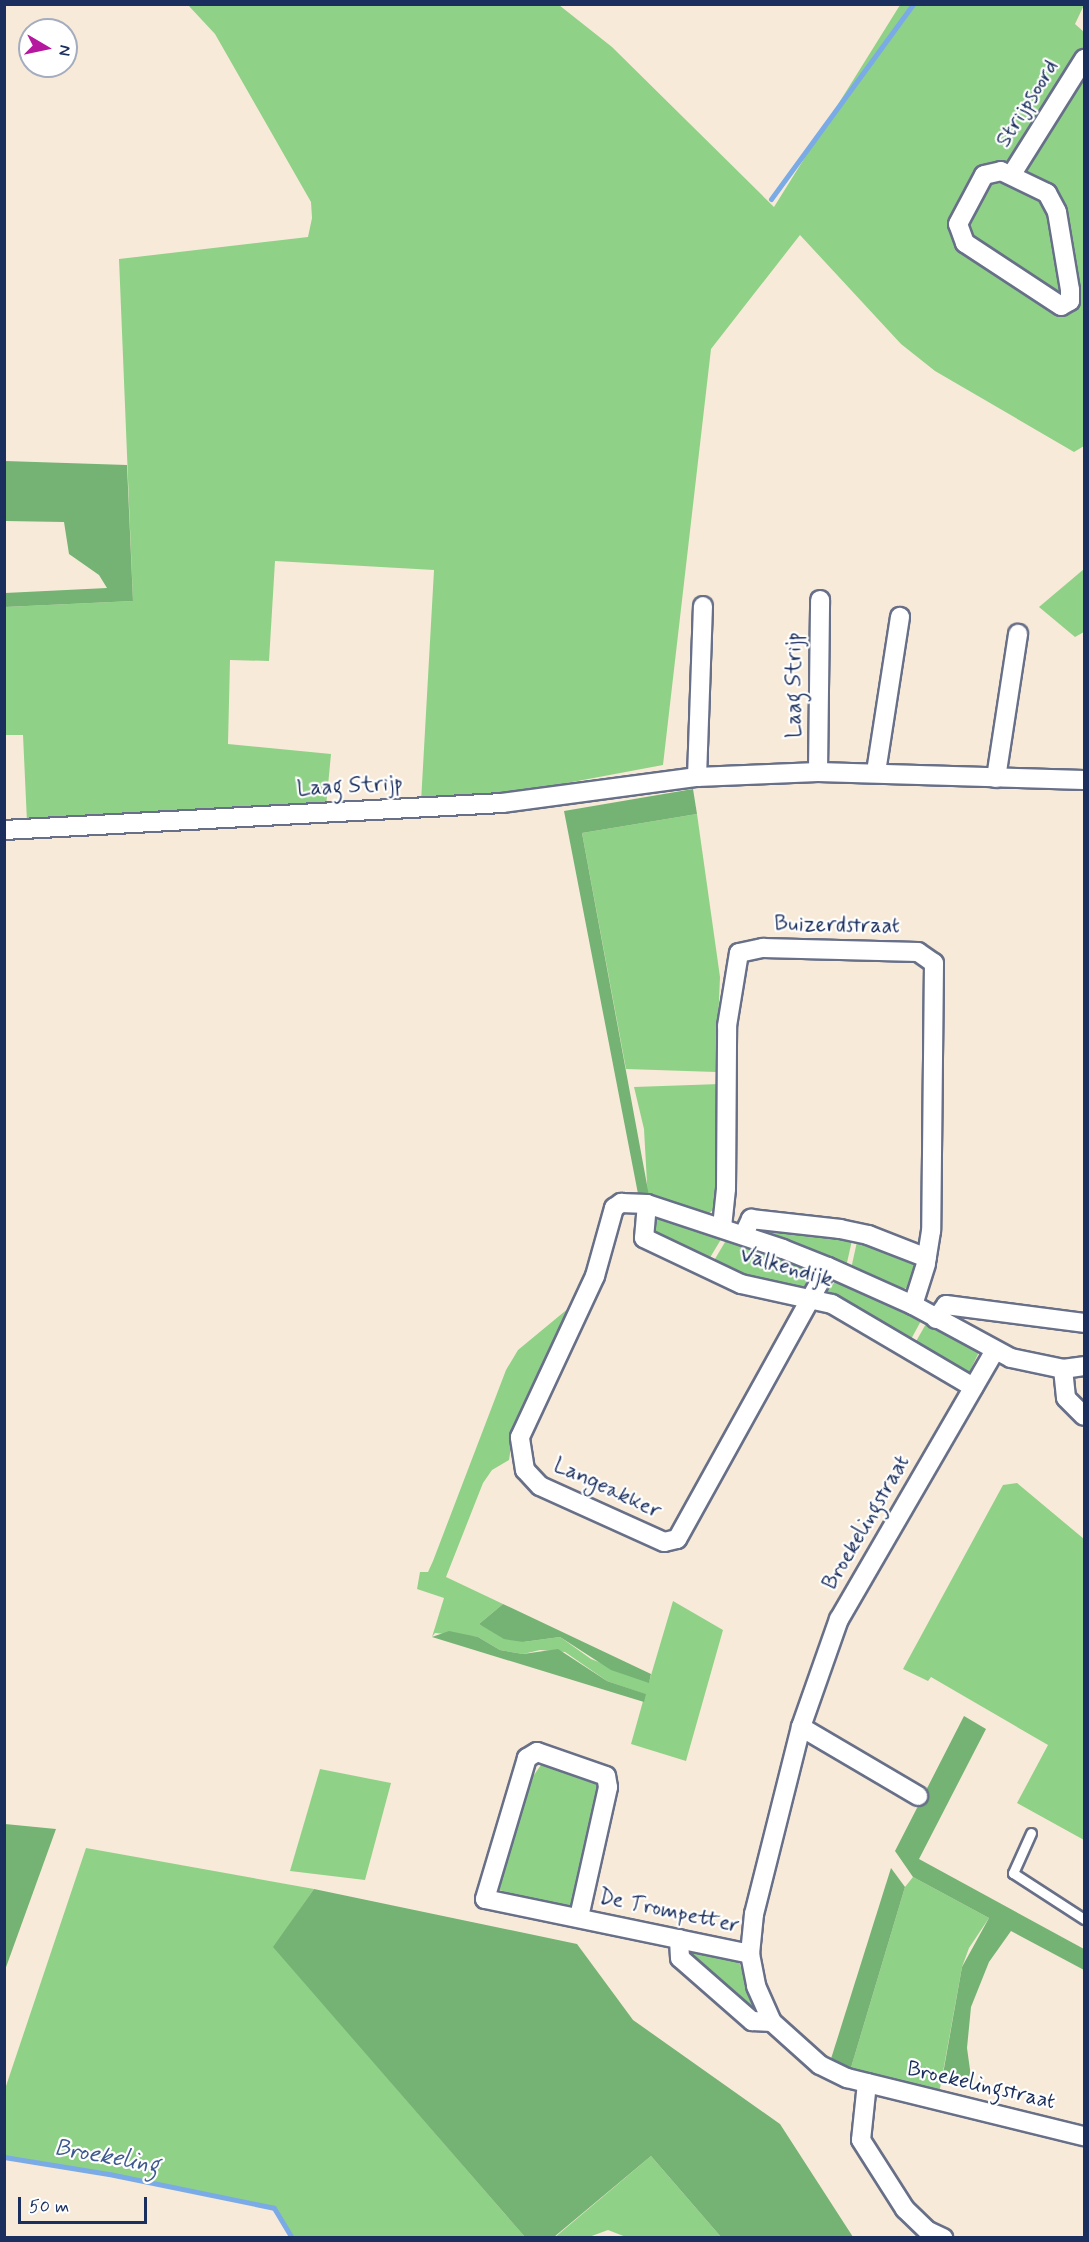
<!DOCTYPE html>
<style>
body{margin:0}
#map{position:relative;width:1089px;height:2242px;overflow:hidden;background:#f8ead8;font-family:Mynerve,sans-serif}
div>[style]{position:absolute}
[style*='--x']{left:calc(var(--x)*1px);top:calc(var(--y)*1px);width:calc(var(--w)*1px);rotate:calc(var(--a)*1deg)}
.green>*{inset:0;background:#90d188}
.forest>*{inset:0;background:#74b374}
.stream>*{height:5px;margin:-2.5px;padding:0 2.5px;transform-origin:2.5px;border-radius:2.5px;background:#7babe6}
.roads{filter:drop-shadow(2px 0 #687089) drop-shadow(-2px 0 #687089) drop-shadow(0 2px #687089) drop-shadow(0 -2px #687089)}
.service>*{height:9px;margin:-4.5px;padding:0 4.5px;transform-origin:4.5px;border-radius:4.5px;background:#fff}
.minor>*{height:18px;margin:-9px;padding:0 9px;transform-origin:9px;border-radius:9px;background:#fff}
span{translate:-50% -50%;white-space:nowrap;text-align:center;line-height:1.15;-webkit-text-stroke:4.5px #fff;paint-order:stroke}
.street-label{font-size:22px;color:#1b2f5e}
.water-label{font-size:24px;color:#3d5a8e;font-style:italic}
.frame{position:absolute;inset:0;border:6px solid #1b2f5e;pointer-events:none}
.north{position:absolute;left:18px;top:18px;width:60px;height:60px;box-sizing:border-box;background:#fff;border:2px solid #a4acbf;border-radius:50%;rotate:99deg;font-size:16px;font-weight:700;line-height:24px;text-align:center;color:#1b2f5e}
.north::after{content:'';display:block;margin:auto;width:21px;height:27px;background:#b5179e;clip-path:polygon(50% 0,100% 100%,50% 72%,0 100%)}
.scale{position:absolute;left:18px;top:2197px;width:129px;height:27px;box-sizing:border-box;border:3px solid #1b2f5e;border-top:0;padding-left:8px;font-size:18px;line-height:21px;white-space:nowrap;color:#1b2f5e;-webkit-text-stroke:4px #fff;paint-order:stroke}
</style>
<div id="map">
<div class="green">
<i style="clip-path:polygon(188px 5px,559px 5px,612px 47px,774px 207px,900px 5px,1084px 5px,1075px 24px,1084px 32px,1084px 446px,1074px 452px,935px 371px,901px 344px,800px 235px,711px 349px,663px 765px,498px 796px,421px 802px,434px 570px,275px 561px,269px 661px,230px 660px,228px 744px,331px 754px,326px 807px,27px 822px,23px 735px,5px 735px,5px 607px,133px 601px,119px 259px,308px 237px,312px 218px,311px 202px,215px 34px)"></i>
<i style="clip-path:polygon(1084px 569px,1084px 632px,1075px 637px,1039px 607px)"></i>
<i style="clip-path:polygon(697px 814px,720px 977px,716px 1072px,626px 1069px,582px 833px)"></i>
<i style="clip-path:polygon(720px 1084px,716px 1207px,706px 1216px,648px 1201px,644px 1129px,634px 1087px)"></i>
<i style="clip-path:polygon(651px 1215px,695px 1227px,723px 1236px,708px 1261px,650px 1234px)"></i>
<i style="clip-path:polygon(752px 1227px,853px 1236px,846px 1267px,752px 1230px)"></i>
<i style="clip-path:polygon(728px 1237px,813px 1270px,810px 1292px,751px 1282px,712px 1264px)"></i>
<i style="clip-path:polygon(858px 1237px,918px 1263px,908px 1288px,896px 1290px,851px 1269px)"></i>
<i style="clip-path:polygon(837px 1280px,922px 1319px,909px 1343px,824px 1293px)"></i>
<i style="clip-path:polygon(570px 1307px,514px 1427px,509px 1460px,492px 1470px,483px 1483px,446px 1577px,503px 1604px,479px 1624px,523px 1642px,560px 1637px,591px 1659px,649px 1682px,673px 1601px,723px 1630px,686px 1761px,631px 1744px,645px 1694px,607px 1681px,565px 1652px,540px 1650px,523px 1654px,500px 1650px,478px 1637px,435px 1633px,432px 1637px,444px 1598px,417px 1589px,420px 1572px,428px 1572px,433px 1561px,506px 1370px,518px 1350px)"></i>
<i style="clip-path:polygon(927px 1322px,979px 1352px,967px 1377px,914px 1345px)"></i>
<i style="clip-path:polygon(1017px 1483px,1084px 1539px,1084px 1840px,1017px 1803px,1048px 1745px,931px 1677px,928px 1681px,903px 1669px,1003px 1485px)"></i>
<i style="clip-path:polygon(541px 1765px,594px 1780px,599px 1789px,575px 1903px,568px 1907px,513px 1895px,500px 1890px,498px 1882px,531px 1779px)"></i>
<i style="clip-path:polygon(320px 1769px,391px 1783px,365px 1880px,290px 1871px)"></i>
<i style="clip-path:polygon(86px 1848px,314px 1889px,274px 1947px,525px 2237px,292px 2237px,275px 2208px,111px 2173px,5px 2156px,4px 2092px)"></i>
<i style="clip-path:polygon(913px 1877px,989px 1918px,969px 1948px,962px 1967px,939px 2094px,850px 2071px,905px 1887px)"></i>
<i style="clip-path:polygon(672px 1947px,739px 1962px,763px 2027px,757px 2030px,745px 2027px,669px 1962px)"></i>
<i style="clip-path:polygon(651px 2156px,721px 2237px,626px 2237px,608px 2230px,589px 2237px,554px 2238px)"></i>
</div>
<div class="forest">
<i style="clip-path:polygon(5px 461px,127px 465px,133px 601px,5px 607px,5px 593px,107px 588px,99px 575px,69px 554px,64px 522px,5px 521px)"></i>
<i style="clip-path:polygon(693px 789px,697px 814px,582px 833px,650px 1201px,639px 1199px,564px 811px)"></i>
<i style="clip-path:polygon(503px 1604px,651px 1674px,649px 1683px,611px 1670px,560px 1637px,523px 1642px,504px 1639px,479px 1624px)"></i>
<i style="clip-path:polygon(449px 1631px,478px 1637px,500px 1650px,523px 1654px,558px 1649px,607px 1681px,646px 1694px,644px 1702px,432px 1637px)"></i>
<i style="clip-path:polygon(964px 1716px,986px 1729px,919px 1859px,1084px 1949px,1084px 1970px,1011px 1931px,989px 1962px,971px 2007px,967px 2048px,971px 2077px,962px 2085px,948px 2081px,943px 2074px,962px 1967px,989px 1918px,913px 1877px,895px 1851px)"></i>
<i style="clip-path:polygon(5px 1824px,56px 1829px,5px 1970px,4px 1824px)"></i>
<i style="clip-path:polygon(891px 1868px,905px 1887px,850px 2071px,830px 2062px)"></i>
<i style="clip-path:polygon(314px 1889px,577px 1944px,633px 2020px,780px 2124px,853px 2237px,721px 2237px,651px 2156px,554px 2237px,525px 2237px,273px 1947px)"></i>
</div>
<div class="stream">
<i style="--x:771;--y:199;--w:241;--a:-53.9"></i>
<i style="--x:4;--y:2157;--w:106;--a:9.2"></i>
<i style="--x:109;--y:2174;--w:168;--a:11.6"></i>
<i style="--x:274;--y:2208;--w:35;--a:59"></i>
</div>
<div class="roads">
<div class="service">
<i style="--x:1031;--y:1833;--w:44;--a:114.2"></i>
<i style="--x:1013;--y:1873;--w:85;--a:32.9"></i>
</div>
<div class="minor">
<i style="--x:1001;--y:171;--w:51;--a:25.6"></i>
<i style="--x:1047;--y:193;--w:21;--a:62"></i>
<i style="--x:1057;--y:212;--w:79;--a:80.5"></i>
<i style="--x:1070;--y:290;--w:11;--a:90"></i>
<i style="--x:1070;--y:301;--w:10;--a:151"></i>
<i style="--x:1061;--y:306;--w:115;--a:-146.7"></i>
<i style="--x:965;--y:243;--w:20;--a:-110"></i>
<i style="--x:958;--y:224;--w:55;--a:-62"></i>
<i style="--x:984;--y:175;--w:17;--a:-13"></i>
<i style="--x:1012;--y:174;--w:136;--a:-57.9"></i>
<i style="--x:818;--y:772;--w:172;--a:-89.3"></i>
<i style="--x:876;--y:772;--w:157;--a:-81.2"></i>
<i style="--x:697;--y:777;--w:171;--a:-88"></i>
<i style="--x:996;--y:778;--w:146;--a:-81.3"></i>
<i style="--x:4;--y:830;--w:499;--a:-3.1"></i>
<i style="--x:502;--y:803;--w:197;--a:-7.6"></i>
<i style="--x:697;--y:777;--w:121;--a:-2.4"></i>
<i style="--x:818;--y:772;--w:266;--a:1.7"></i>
<i style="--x:647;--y:1204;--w:34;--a:95"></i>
<i style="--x:644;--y:1238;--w:107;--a:25.4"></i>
<i style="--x:741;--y:1284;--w:93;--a:12.4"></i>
<i style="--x:832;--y:1304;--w:164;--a:30.5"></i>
<i style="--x:722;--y:1227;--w:38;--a:-84"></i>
<i style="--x:726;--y:1189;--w:163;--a:-89.6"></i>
<i style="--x:727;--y:1026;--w:74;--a:-80.7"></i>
<i style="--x:739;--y:953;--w:25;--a:-12"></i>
<i style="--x:763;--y:948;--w:155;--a:1.5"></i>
<i style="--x:918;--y:952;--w:19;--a:35"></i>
<i style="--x:934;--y:963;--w:268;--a:90.6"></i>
<i style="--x:931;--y:1231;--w:33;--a:99"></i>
<i style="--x:926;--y:1264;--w:43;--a:107.6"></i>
<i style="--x:744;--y:1234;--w:17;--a:-65"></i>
<i style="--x:751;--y:1219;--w:90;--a:6.4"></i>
<i style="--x:840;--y:1229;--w:29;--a:12"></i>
<i style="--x:868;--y:1235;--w:63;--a:21.3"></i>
<i style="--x:828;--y:1267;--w:311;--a:119"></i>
<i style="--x:677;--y:1539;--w:13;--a:167"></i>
<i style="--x:664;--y:1542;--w:136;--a:-155.7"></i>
<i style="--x:540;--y:1486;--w:22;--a:-133"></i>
<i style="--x:525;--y:1470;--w:33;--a:-99"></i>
<i style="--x:520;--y:1437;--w:178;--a:-65"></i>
<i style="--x:595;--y:1276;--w:71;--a:-74.4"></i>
<i style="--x:614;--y:1208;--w:9;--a:-36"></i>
<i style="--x:621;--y:1203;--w:26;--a:2"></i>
<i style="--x:647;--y:1204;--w:143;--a:18.3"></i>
<i style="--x:783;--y:1249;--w:48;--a:21.8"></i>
<i style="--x:828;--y:1267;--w:93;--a:24.1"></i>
<i style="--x:913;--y:1305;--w:111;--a:28.4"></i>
<i style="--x:1011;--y:1358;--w:53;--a:11.9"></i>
<i style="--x:1063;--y:1369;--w:21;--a:-8"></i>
<i style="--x:936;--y:1319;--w:17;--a:-54"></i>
<i style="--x:946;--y:1305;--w:139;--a:7.4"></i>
<i style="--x:994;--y:1352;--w:309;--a:120.1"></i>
<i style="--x:839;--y:1619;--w:114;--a:109.4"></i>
<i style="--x:801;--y:1727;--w:193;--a:104.1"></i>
<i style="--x:754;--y:1914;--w:40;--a:95.7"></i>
<i style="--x:750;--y:1954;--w:33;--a:79"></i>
<i style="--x:756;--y:1986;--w:39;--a:66"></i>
<i style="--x:772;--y:2022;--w:64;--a:41.9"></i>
<i style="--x:820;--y:2065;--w:30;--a:26"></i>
<i style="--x:847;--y:2078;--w:244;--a:13.8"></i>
<i style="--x:1063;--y:1369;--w:29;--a:84"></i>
<i style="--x:1066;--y:1398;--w:25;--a:45"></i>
<i style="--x:801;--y:1727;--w:136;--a:30.5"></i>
<i style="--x:579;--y:1917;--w:133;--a:-77.4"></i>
<i style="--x:608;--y:1787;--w:11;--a:-100"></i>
<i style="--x:606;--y:1776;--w:73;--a:-160.8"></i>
<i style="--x:537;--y:1752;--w:12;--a:149"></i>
<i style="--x:527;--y:1758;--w:147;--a:106.6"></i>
<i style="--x:485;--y:1899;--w:271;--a:11.7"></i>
<i style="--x:679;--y:1939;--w:19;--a:87"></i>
<i style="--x:680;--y:1958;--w:96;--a:41.2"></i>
<i style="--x:752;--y:2021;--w:20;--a:3"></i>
<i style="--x:867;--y:2083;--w:57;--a:96"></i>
<i style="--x:861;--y:2140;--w:82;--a:57.5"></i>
<i style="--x:905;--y:2209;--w:32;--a:44"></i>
<i style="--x:928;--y:2231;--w:17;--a:25"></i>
</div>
</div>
<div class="street-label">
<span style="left:1028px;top:104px;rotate:-58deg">Strijpsoord</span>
<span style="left:795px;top:685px;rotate:-90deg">Laag Strijp</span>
<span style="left:350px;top:787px;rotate:-3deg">Laag Strijp</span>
<span style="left:837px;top:926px;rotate:1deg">Buizerdstraat</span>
<span style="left:786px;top:1268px;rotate:16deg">Valkendijk</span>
<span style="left:607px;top:1489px;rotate:25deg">Langeakker</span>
<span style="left:867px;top:1523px;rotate:-60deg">Broekelingstraat</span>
<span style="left:669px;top:1912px;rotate:12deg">De Trompetter</span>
<span style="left:981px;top:2086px;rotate:13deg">Broekelingstraat</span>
</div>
<div class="water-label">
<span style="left:107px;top:2157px;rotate:10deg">Broekeling</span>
</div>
<div class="frame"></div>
<div class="north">N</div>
<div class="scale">50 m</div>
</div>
